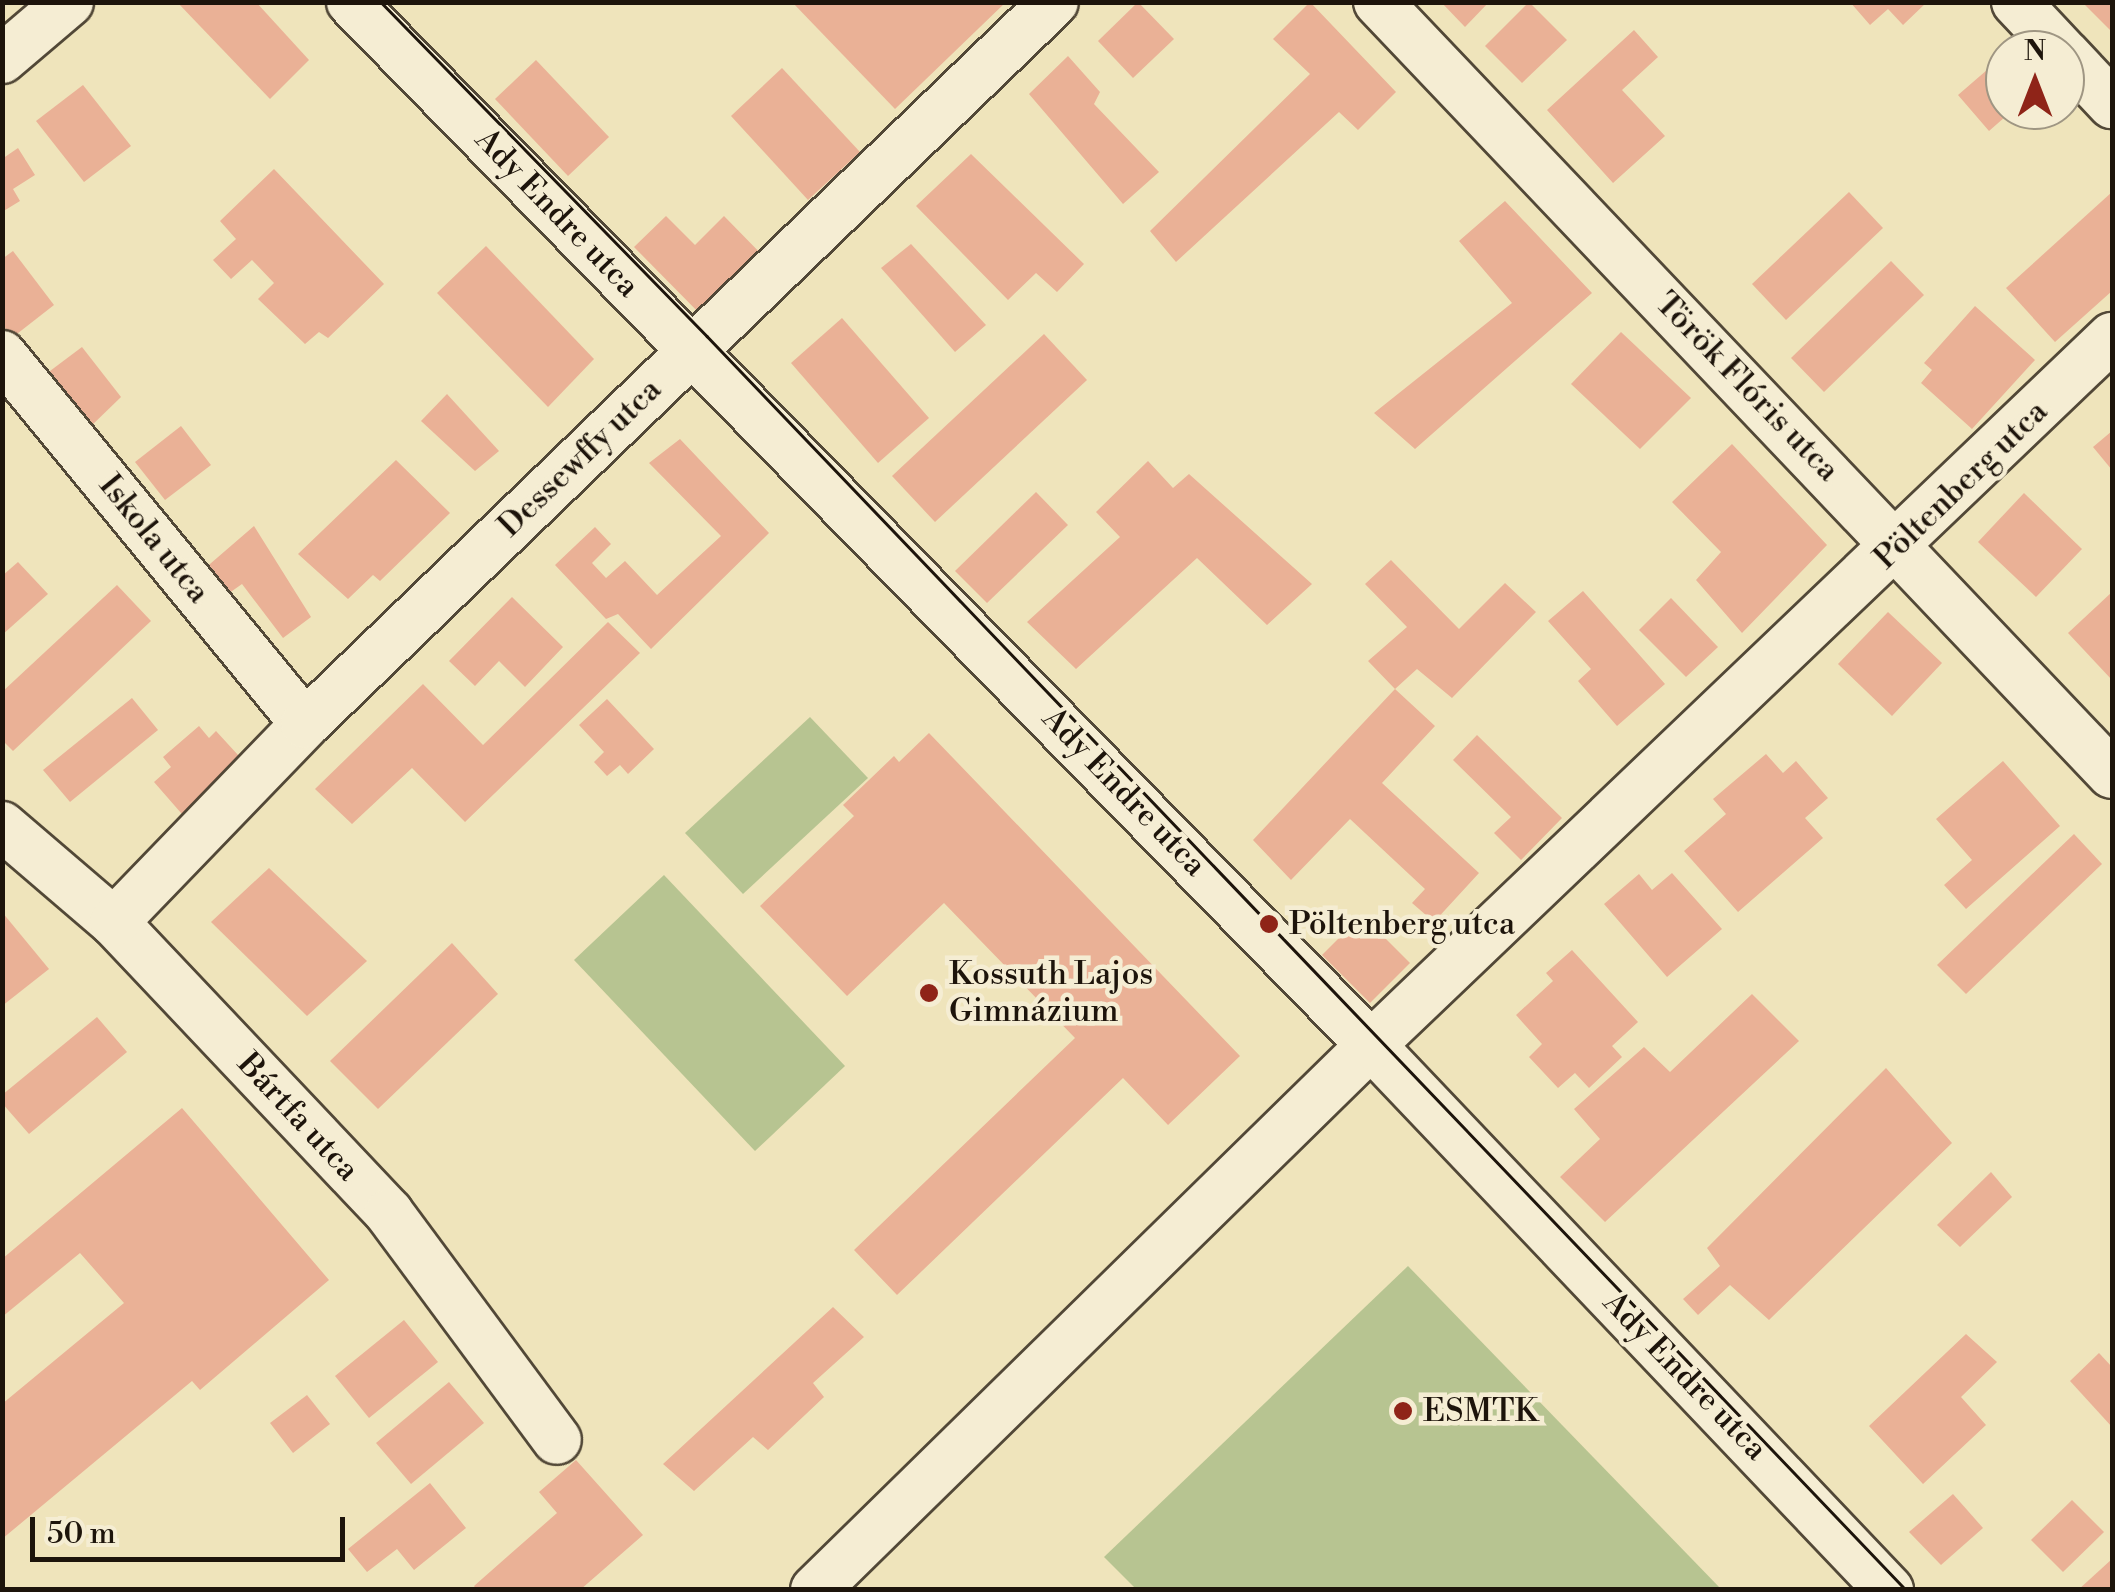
<!DOCTYPE html>
<meta charset="utf-8">
<style>
body{margin:0}
#map{position:relative;width:2115px;height:1592px;overflow:hidden;background:#efe4bb;font-family:"Libre Bodoni",serif}
div>[style]{position:absolute}
[style*='--x']{left:calc(var(--x)*1px);top:calc(var(--y)*1px);width:calc(var(--w)*1px);rotate:calc(var(--a)*1deg)}
.green>*{inset:0;background:#b7c491}
.building>*{inset:0;background:#eab196}
.roads{filter:drop-shadow(2px 0 #524837) drop-shadow(-2px 0 #524837) drop-shadow(0 2px #524837) drop-shadow(0 -2px #524837)}
.street>*{height:48px;margin:-24px;padding:0 24px;transform-origin:24px;border-radius:24px;background:#f5edd3}
.tram>*{height:2.5px;margin:-1.25px;padding:0 1.25px;transform-origin:1.25px;border-radius:1.25px;background:#1d140b}
.dots>*{width:28px;height:28px;translate:-50% -50%;box-sizing:border-box;border:5px solid #f5edd3;border-radius:50%}
span{translate:-50% -50%;white-space:nowrap;text-align:center;line-height:1.15;-webkit-text-stroke:9px #f5edd3;paint-order:stroke}
.street-label{font-size:32px;color:#1d140b}
.poi-label{font-size:32px;color:#1d140b}
.left{translate:0 -50%;text-align:left}
.frame{position:absolute;inset:0;border:5px solid #1d140b;pointer-events:none}
.north{position:absolute;left:1985px;top:30px;width:100px;height:100px;box-sizing:border-box;background:#f5edd3;border:2px solid #9f9683;border-radius:50%;rotate:0deg;font-size:28px;font-weight:700;line-height:40px;text-align:center;color:#1d140b}
.north::after{content:'';display:block;margin:auto;width:35px;height:45px;background:#8f2418;clip-path:polygon(50% 0,100% 100%,50% 72%,0 100%)}
.scale{position:absolute;left:30px;top:1517px;width:315px;height:45px;box-sizing:border-box;border:5px solid #1d140b;border-top:0;padding-left:12px;font-size:30px;line-height:35px;white-space:nowrap;color:#1d140b;-webkit-text-stroke:8px #f5edd3;paint-order:stroke}
</style>
<div id="map">
<div class="green">
<i style="clip-path:polygon(810px 717px,868px 778px,743px 894px,685px 833px)"></i>
<i style="clip-path:polygon(664px 875px,845px 1066px,755px 1151px,574px 960px)"></i>
<i style="clip-path:polygon(1408px 1266px,1721px 1589px,1136px 1589px,1104px 1557px)"></i>
</div>
<div class="building">
<i style="clip-path:polygon(177px 2px,256px 2px,309px 60px,270px 99px)"></i>
<i style="clip-path:polygon(792px 2px,1006px 2px,895px 109px)"></i>
<i style="clip-path:polygon(1138px 2px,1174px 39px,1133px 78px,1098px 41px)"></i>
<i style="clip-path:polygon(1310px 2px,1396px 92px,1358px 130px,1339px 112px,1176px 262px,1150px 231px,1310px 74px,1273px 39px)"></i>
<i style="clip-path:polygon(1441px 2px,1489px 2px,1465px 27px)"></i>
<i style="clip-path:polygon(1529px 2px,1567px 40px,1522px 83px,1485px 46px)"></i>
<i style="clip-path:polygon(1850px 2px,1927px 2px,1903px 25px,1888px 9px,1870px 25px)"></i>
<i style="clip-path:polygon(2082px 2px,2112px 2px,2112px 32px)"></i>
<i style="clip-path:polygon(1634px 30px,1658px 57px,1622px 90px,1665px 136px,1613px 183px,1547px 110px)"></i>
<i style="clip-path:polygon(1068px 56px,1100px 92px,1094px 104px,1159px 172px,1123px 204px,1029px 94px)"></i>
<i style="clip-path:polygon(2002px 57px,2005px 110px,2013px 110px,1989px 131px,1958px 95px)"></i>
<i style="clip-path:polygon(536px 60px,609px 137px,568px 176px,495px 99px)"></i>
<i style="clip-path:polygon(782px 68px,860px 152px,808px 200px,731px 116px)"></i>
<i style="clip-path:polygon(83px 85px,131px 146px,84px 182px,36px 121px)"></i>
<i style="clip-path:polygon(18px 148px,35px 175px,13px 189px,20px 201px,2px 212px,2px 159px)"></i>
<i style="clip-path:polygon(971px 154px,1084px 264px,1057px 292px,1036px 273px,1008px 300px,916px 206px)"></i>
<i style="clip-path:polygon(274px 169px,384px 284px,328px 338px,319px 332px,305px 344px,258px 299px,274px 283px,252px 260px,231px 279px,213px 260px,236px 239px,220px 221px)"></i>
<i style="clip-path:polygon(1849px 192px,1883px 228px,1786px 320px,1752px 284px)"></i>
<i style="clip-path:polygon(2112px 192px,2112px 291px,2055px 342px,2006px 288px)"></i>
<i style="clip-path:polygon(1505px 201px,1592px 293px,1415px 449px,1374px 413px,1512px 303px,1459px 241px)"></i>
<i style="clip-path:polygon(666px 216px,695px 245px,724px 216px,769px 262px,708px 322px,634px 247px)"></i>
<i style="clip-path:polygon(911px 244px,986px 325px,955px 352px,881px 268px)"></i>
<i style="clip-path:polygon(486px 246px,594px 359px,548px 407px,437px 293px)"></i>
<i style="clip-path:polygon(13px 251px,54px 305px,13px 337px,2px 324px,2px 259px)"></i>
<i style="clip-path:polygon(1891px 261px,1924px 295px,1824px 392px,1791px 358px)"></i>
<i style="clip-path:polygon(1975px 306px,2035px 360px,1972px 429px,1921px 383px,1932px 370px,1924px 363px)"></i>
<i style="clip-path:polygon(842px 318px,929px 418px,878px 463px,791px 363px)"></i>
<i style="clip-path:polygon(1621px 332px,1691px 398px,1640px 449px,1571px 384px)"></i>
<i style="clip-path:polygon(1044px 334px,1087px 380px,935px 522px,892px 476px)"></i>
<i style="clip-path:polygon(82px 347px,121px 397px,88px 429px,42px 377px)"></i>
<i style="clip-path:polygon(447px 394px,499px 451px,475px 471px,421px 421px)"></i>
<i style="clip-path:polygon(181px 426px,211px 465px,165px 500px,135px 462px)"></i>
<i style="clip-path:polygon(2112px 431px,2112px 470px,2093px 447px)"></i>
<i style="clip-path:polygon(680px 439px,769px 533px,651px 649px,618px 614px,606px 619px,555px 565px,595px 527px,611px 544px,592px 563px,606px 578px,625px 561px,657px 595px,721px 536px,649px 463px)"></i>
<i style="clip-path:polygon(1732px 444px,1827px 545px,1742px 633px,1696px 580px,1721px 552px,1672px 502px)"></i>
<i style="clip-path:polygon(396px 460px,450px 513px,380px 581px,373px 575px,348px 599px,298px 554px)"></i>
<i style="clip-path:polygon(1148px 461px,1173px 488px,1189px 474px,1312px 584px,1267px 625px,1197px 558px,1076px 669px,1027px 622px,1120px 537px,1096px 512px)"></i>
<i style="clip-path:polygon(1036px 492px,1068px 525px,987px 603px,955px 571px)"></i>
<i style="clip-path:polygon(2024px 493px,2082px 549px,2036px 597px,1978px 542px)"></i>
<i style="clip-path:polygon(254px 526px,311px 617px,283px 638px,242px 584px,225px 596px,203px 570px)"></i>
<i style="clip-path:polygon(1391px 560px,1459px 629px,1505px 583px,1536px 612px,1452px 698px,1417px 669px,1395px 689px,1368px 661px,1407px 627px,1365px 584px)"></i>
<i style="clip-path:polygon(18px 562px,48px 594px,2px 635px,2px 576px)"></i>
<i style="clip-path:polygon(117px 585px,151px 621px,13px 751px,2px 740px,2px 692px)"></i>
<i style="clip-path:polygon(1583px 591px,1665px 684px,1617px 726px,1578px 681px,1591px 669px,1548px 621px)"></i>
<i style="clip-path:polygon(2112px 592px,2112px 680px,2068px 633px)"></i>
<i style="clip-path:polygon(512px 597px,563px 647px,525px 687px,499px 661px,475px 686px,449px 661px)"></i>
<i style="clip-path:polygon(1671px 598px,1718px 647px,1686px 677px,1639px 630px)"></i>
<i style="clip-path:polygon(1888px 612px,1942px 663px,1892px 716px,1838px 664px)"></i>
<i style="clip-path:polygon(608px 622px,640px 653px,465px 822px,412px 768px,352px 824px,315px 789px,423px 684px,483px 745px)"></i>
<i style="clip-path:polygon(1395px 689px,1435px 726px,1382px 783px,1479px 873px,1434px 922px,1412px 903px,1425px 889px,1350px 819px,1291px 880px,1253px 840px)"></i>
<i style="clip-path:polygon(132px 698px,158px 730px,70px 802px,43px 770px)"></i>
<i style="clip-path:polygon(607px 699px,654px 749px,628px 774px,620px 765px,607px 776px,594px 762px,604px 752px,579px 725px)"></i>
<i style="clip-path:polygon(199px 726px,209px 738px,216px 731px,249px 767px,188px 821px,154px 782px,171px 767px,163px 757px)"></i>
<i style="clip-path:polygon(929px 733px,1240px 1056px,1168px 1125px,1123px 1078px,897px 1295px,854px 1250px,1075px 1038px,944px 903px,847px 996px,760px 906px,854px 816px,843px 805px,894px 756px,899px 762px)"></i>
<i style="clip-path:polygon(1477px 735px,1562px 818px,1521px 860px,1494px 833px,1511px 817px,1453px 760px)"></i>
<i style="clip-path:polygon(1766px 754px,1783px 773px,1796px 761px,1828px 798px,1805px 818px,1823px 838px,1738px 912px,1684px 851px,1726px 814px,1713px 799px)"></i>
<i style="clip-path:polygon(2003px 761px,2060px 826px,1966px 909px,1944px 885px,1972px 860px,1936px 819px)"></i>
<i style="clip-path:polygon(2074px 834px,2102px 864px,1966px 994px,1937px 965px)"></i>
<i style="clip-path:polygon(269px 868px,367px 961px,307px 1016px,211px 922px)"></i>
<i style="clip-path:polygon(1672px 873px,1722px 929px,1667px 977px,1604px 904px,1639px 874px,1652px 890px)"></i>
<i style="clip-path:polygon(2px 912px,49px 969px,2px 1006px)"></i>
<i style="clip-path:polygon(1362px 915px,1410px 963px,1370px 1003px,1322px 955px)"></i>
<i style="clip-path:polygon(452px 943px,498px 994px,378px 1109px,330px 1061px)"></i>
<i style="clip-path:polygon(1572px 950px,1638px 1022px,1612px 1046px,1622px 1057px,1589px 1088px,1575px 1073px,1558px 1088px,1529px 1057px,1542px 1044px,1516px 1015px,1553px 981px,1546px 973px)"></i>
<i style="clip-path:polygon(1752px 994px,1799px 1041px,1605px 1222px,1560px 1177px,1600px 1139px,1574px 1109px,1644px 1047px,1670px 1072px)"></i>
<i style="clip-path:polygon(97px 1017px,127px 1052px,29px 1134px,2px 1103px,2px 1095px)"></i>
<i style="clip-path:polygon(1886px 1068px,1952px 1143px,1769px 1320px,1730px 1285px,1698px 1315px,1683px 1299px,1720px 1266px,1707px 1248px)"></i>
<i style="clip-path:polygon(182px 1108px,329px 1280px,200px 1390px,192px 1381px,2px 1539px,2px 1404px,124px 1303px,80px 1253px,2px 1317px,2px 1259px)"></i>
<i style="clip-path:polygon(1991px 1172px,2012px 1197px,1960px 1247px,1937px 1225px)"></i>
<i style="clip-path:polygon(833px 1307px,864px 1337px,813px 1383px,824px 1397px,768px 1450px,753px 1437px,694px 1491px,663px 1464px)"></i>
<i style="clip-path:polygon(404px 1320px,438px 1362px,369px 1418px,335px 1376px)"></i>
<i style="clip-path:polygon(1966px 1334px,1997px 1362px,1961px 1397px,1986px 1425px,1923px 1484px,1869px 1426px)"></i>
<i style="clip-path:polygon(2099px 1353px,2112px 1367px,2112px 1427px,2070px 1381px)"></i>
<i style="clip-path:polygon(449px 1382px,484px 1423px,411px 1484px,376px 1443px)"></i>
<i style="clip-path:polygon(307px 1395px,330px 1424px,293px 1453px,270px 1423px)"></i>
<i style="clip-path:polygon(576px 1460px,643px 1535px,580px 1590px,477px 1590px,474px 1586px,557px 1513px,539px 1492px)"></i>
<i style="clip-path:polygon(430px 1483px,466px 1528px,414px 1570px,397px 1549px,367px 1572px,348px 1549px)"></i>
<i style="clip-path:polygon(1953px 1494px,1983px 1528px,1941px 1565px,1909px 1532px)"></i>
<i style="clip-path:polygon(2072px 1500px,2104px 1532px,2063px 1572px,2031px 1540px)"></i>
<i style="clip-path:polygon(2112px 1559px,2112px 1590px,2078px 1590px)"></i>
</div>
<div class="roads">
<div class="street">
<i style="--x:351;--y:2;--w:1459;--a:45.64"></i>
<i style="--x:1371;--y:1045;--w:752;--a:46.45"></i>
<i style="--x:1378;--y:2;--w:1065;--a:46.45"></i>
<i style="--x:2016;--y:2;--w:66;--a:46.8"></i>
<i style="--x:2065;--y:54;--w:69;--a:46.8"></i>
<i style="--x:2;--y:59;--w:88;--a:-40.4"></i>
<i style="--x:2;--y:355;--w:477;--a:50.6"></i>
<i style="--x:2;--y:826;--w:148;--a:40.6"></i>
<i style="--x:114;--y:922;--w:400;--a:46.6"></i>
<i style="--x:389;--y:1213;--w:282;--a:53.5"></i>
<i style="--x:114;--y:922;--w:275;--a:-46"></i>
<i style="--x:305;--y:724;--w:1040;--a:-43.95"></i>
<i style="--x:815;--y:1590;--w:779;--a:-44.43"></i>
<i style="--x:1371;--y:1045;--w:1025;--a:-43.7"></i>
</div>
</div>
<div class="tram">
<i style="--x:381;--y:2;--w:467;--a:45.7"></i>
<i style="--x:707;--y:336;--w:1735;--a:46.28"></i>
</div>
<div class="dots">
<i style="left:1269px;top:924px;background:#8f2418"></i>
<i style="left:929px;top:993px;background:#8f2418"></i>
<i style="left:1403px;top:1411px;background:#8f2418"></i>
</div>
<div class="street-label">
<span style="left:557px;top:213px;rotate:46deg">Ady Endre utca</span>
<span style="left:1747px;top:387px;rotate:46deg">Török Flóris utca</span>
<span style="left:580px;top:458px;rotate:-44deg">Dessewffy utca</span>
<span style="left:1961px;top:485px;rotate:-44deg">Pöltenberg utca</span>
<span style="left:154px;top:539px;rotate:51deg">Iskola utca</span>
<span style="left:1124px;top:792px;rotate:46deg">Ady Endre utca</span>
<span style="left:298px;top:1117px;rotate:47deg">Bártfa utca</span>
<span style="left:1685px;top:1376px;rotate:46deg">Ady Endre utca</span>
</div>
<div class="poi-label">
<span class="left" style="left:1289px;top:924px">Pöltenberg utca</span>
<span class="left" style="left:949px;top:993px">Kossuth Lajos<br>Gimnázium</span>
<span class="left" style="left:1423px;top:1411px">ESMTK</span>
</div>
<div class="frame"></div>
<div class="north">N</div>
<div class="scale">50 m</div>
</div>
